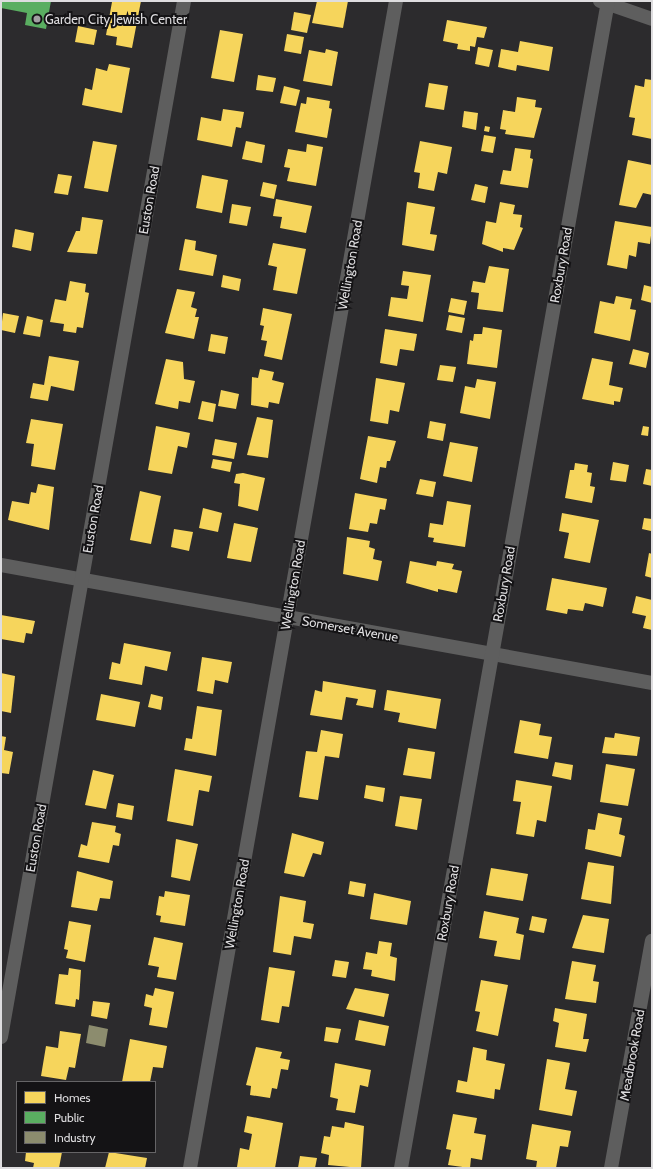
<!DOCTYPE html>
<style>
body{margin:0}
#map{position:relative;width:653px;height:1169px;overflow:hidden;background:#2c2b2d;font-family:Cabin,sans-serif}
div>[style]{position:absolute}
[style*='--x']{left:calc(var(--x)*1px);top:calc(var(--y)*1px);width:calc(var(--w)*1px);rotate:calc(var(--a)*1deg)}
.homes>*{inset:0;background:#f6d55c}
.public>*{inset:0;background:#5aae61}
.industry>*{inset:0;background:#8c8c6e}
.street>*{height:14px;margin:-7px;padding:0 7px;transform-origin:7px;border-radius:7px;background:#5e5e5e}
.dots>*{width:11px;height:11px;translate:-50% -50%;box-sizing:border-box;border:2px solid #141315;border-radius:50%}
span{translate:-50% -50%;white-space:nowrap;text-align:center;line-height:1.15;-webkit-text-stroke:4px #141315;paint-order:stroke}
.poi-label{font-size:13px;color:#dedddf}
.left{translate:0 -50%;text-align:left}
.street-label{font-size:13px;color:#dedddf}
.frame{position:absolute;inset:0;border:2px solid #dedddf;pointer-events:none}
.legend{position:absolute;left:16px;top:1081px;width:140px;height:72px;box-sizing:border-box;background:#141315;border:1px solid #656466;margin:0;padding:5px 7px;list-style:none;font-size:12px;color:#dedddf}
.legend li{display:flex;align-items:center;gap:8px;height:20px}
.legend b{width:20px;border:1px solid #656466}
</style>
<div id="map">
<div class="homes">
<i style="clip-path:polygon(141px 1px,132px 48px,116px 45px,117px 37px,106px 35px,112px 2px)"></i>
<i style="clip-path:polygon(317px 1px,348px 1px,343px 28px,312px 23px)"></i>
<i style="clip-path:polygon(294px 12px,311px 15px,307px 33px,291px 30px)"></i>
<i style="clip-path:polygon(447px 20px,487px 27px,484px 38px,477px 37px,475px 47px,470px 46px,470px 51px,457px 49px,458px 44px,443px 41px)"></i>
<i style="clip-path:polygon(78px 26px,97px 30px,94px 45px,75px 42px)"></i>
<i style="clip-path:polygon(220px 30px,243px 34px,234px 82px,211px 78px)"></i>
<i style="clip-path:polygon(287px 34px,304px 37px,301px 54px,284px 51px)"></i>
<i style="clip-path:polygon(520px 41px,553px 47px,549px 71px,517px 65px,516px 71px,498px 67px,501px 49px,518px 52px)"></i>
<i style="clip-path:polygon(478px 47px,493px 50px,489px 67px,475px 64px)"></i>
<i style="clip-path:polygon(326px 49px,338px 52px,332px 86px,303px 81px,309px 50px,325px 53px)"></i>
<i style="clip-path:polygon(109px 64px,130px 68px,122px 113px,82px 105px,85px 88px,92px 90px,96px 68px,107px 71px)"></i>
<i style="clip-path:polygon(258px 75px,276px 78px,273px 92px,256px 90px)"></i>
<i style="clip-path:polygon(645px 79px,652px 80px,652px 139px,632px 135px,635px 118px,629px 117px,635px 85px,644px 87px)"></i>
<i style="clip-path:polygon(429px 83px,448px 86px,444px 110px,425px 107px)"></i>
<i style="clip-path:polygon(284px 86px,300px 90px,296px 106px,280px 103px)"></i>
<i style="clip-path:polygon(307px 97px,330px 101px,329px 108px,332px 109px,327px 138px,295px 132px,301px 103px,306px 104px)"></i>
<i style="clip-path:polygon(517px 97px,536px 100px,535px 107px,542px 108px,534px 138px,505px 134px,506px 130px,500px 129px,503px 110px,515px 112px)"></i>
<i style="clip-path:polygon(223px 109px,244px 112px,241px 128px,236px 127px,232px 147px,197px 140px,201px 117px,221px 121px)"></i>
<i style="clip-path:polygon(464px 111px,478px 113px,476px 130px,462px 127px)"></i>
<i style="clip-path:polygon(485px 126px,490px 127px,489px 132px,484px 131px)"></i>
<i style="clip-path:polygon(484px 135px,496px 137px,493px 153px,481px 151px)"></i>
<i style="clip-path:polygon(93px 141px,117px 145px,108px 192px,84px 188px)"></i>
<i style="clip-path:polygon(246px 141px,265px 145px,262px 163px,242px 159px)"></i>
<i style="clip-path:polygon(420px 141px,452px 147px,447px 174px,438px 172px,434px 191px,418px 188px,420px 173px,414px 172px)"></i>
<i style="clip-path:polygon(307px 144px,323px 147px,316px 186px,287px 181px,290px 168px,284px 167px,288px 149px,306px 152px)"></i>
<i style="clip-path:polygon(515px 148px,531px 150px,530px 158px,533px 159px,528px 188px,500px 184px,503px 170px,511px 171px)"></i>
<i style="clip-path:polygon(628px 160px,652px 165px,652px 195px,643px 193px,636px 208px,619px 205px)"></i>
<i style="clip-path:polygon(58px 174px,72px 176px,68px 195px,54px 193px)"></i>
<i style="clip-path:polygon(202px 175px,228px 180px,222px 213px,196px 208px)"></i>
<i style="clip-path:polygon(263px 182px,277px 185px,274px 199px,260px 196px)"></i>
<i style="clip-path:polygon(475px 184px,488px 187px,485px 203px,471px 200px)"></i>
<i style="clip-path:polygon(276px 199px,312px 206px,306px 233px,280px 228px,282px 217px,273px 216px)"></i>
<i style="clip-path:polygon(407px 202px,435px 207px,430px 234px,437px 235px,434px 251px,402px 245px)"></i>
<i style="clip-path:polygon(500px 202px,515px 205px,513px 214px,522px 215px,520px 227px,523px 228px,514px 250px,503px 248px,503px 252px,482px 244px,486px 221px,496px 223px)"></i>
<i style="clip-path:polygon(232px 204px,251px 207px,247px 226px,229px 223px)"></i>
<i style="clip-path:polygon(82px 217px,103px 220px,97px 254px,67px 252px,76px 231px,80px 231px)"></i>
<i style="clip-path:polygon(615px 221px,652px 227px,650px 244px,638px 242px,636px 257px,629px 255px,627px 269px,607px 265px)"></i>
<i style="clip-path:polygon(15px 229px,34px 233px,31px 251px,12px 247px)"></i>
<i style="clip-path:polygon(185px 239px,196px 241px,195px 250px,217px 255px,213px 276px,179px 270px)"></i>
<i style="clip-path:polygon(273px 243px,306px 249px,297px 294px,273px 290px,277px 267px,268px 265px)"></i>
<i style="clip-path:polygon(489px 266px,509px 269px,503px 312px,477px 309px,479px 293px,471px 292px,473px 281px,485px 283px)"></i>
<i style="clip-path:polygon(403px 271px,431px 275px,423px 322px,388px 316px,391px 297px,407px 299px,409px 286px,401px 285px)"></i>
<i style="clip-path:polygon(223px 275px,241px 279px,239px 291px,221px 287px)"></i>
<i style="clip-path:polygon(70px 281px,86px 284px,85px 292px,89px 293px,83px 328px,77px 327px,76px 333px,63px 331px,64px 324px,50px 322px,55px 299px,66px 301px)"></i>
<i style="clip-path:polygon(644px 285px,652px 287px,652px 303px,641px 300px)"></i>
<i style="clip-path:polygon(177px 289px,195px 292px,191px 307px,197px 309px,195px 317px,199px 317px,194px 339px,165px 333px)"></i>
<i style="clip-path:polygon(616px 296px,632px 299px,630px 309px,636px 310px,630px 341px,594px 333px,600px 301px,614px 304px)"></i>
<i style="clip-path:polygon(451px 298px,467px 301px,464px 315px,448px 312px)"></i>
<i style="clip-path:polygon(263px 308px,292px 314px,282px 360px,264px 356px,267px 341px,261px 340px,264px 326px,260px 325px)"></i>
<i style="clip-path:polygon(3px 313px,19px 316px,15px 333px,1px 330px)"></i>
<i style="clip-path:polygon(449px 315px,465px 318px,462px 333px,446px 330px)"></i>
<i style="clip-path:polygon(27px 316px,43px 320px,40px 337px,23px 334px)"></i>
<i style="clip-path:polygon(483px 327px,502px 330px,497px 368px,467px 364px,470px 340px,473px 341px,474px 334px,482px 334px)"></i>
<i style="clip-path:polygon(385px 329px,417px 334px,414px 351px,400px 349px,397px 366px,380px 363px)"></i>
<i style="clip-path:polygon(211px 334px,228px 337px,225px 354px,208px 351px)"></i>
<i style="clip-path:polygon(633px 349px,649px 353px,646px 368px,629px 364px)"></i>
<i style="clip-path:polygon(49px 356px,79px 361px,74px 391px,51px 386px,48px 401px,30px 398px,33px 383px,44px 385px)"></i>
<i style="clip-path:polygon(592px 358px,613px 362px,609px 385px,623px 388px,620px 402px,614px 401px,614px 405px,582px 399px)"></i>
<i style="clip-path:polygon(166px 359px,183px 362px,184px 379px,195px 381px,190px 403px,179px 401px,178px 409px,155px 404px)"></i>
<i style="clip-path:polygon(440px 365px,456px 367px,453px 382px,437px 380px)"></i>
<i style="clip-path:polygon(260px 369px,274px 372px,272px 380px,284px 383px,279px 404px,269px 402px,268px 408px,251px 405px,252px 377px,258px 378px)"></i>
<i style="clip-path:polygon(376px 378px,405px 383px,399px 412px,390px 410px,388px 424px,370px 421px)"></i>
<i style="clip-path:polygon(477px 379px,496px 382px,490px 419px,460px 413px,465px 386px,475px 388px)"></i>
<i style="clip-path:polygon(221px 390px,239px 394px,236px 409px,218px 406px)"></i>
<i style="clip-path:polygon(202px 401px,216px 404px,213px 422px,198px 419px)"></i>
<i style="clip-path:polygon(257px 417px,273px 420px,268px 458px,247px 455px)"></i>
<i style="clip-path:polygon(31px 419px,63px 424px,55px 470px,31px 466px,34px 444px,26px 443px)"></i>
<i style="clip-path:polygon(430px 421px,446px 424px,443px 441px,427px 438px)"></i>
<i style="clip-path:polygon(156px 426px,190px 433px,187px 448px,178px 446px,172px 474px,148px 470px)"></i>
<i style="clip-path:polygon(643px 426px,649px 427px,648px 436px,641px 435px)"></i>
<i style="clip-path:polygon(368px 436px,396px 441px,390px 461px,387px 461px,386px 468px,380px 467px,377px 483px,360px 479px)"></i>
<i style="clip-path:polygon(215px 439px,237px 443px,234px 459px,212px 455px)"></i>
<i style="clip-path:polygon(450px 442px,478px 447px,472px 482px,443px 476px)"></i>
<i style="clip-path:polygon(213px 459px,232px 462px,230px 472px,211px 468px)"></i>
<i style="clip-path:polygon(613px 462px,629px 465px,626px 482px,610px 480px)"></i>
<i style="clip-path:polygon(575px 463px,588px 465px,587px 472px,592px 473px,590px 486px,595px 487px,592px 503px,565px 498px,570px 470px,574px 470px)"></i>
<i style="clip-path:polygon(646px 469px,652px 470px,652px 486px,643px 484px)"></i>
<i style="clip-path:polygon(243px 473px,265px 478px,258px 511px,238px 506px,240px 484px,234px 483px,236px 474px)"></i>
<i style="clip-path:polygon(420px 479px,436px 482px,433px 497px,416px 494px)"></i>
<i style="clip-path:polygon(38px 484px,54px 487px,49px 530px,8px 520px,12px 501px,29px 504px,31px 492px,36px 493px)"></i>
<i style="clip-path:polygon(140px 491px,161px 496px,151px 544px,130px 540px)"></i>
<i style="clip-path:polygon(355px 493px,387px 499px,385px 510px,380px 509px,377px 524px,370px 523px,368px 532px,349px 529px)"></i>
<i style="clip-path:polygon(447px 501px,471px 505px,465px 547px,433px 542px,434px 538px,428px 537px,430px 523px,443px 525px)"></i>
<i style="clip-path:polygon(203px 508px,222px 513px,218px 532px,199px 528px)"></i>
<i style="clip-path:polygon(562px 513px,599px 520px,590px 563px,564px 558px,569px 533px,559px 531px)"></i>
<i style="clip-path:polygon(644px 518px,652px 519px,652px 540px,651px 531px,642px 529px)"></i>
<i style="clip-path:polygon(234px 523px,258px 528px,251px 562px,227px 558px)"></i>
<i style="clip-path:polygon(174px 529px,193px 532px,189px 551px,171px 547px)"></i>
<i style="clip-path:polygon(347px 537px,370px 541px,369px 547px,375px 549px,373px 559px,382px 561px,378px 581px,343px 574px)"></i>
<i style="clip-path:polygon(649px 553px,652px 554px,652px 578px,645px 576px)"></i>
<i style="clip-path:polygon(410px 561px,436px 566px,437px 561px,454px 564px,452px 569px,462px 571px,457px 593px,438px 589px,438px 592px,406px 583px)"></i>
<i style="clip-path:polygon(552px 578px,607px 588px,603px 607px,585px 603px,583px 611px,568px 609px,567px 614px,546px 610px)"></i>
<i style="clip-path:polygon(636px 596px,652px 600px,652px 630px,643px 628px,646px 616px,632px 613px)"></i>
<i style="clip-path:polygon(1px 615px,35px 621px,32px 634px,26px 633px,24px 643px,1px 639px)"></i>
<i style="clip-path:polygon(124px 643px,171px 652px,167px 671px,145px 666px,142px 685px,109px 679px,112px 662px,120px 664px)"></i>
<i style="clip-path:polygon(202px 657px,232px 662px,228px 683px,215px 680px,213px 694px,197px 691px)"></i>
<i style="clip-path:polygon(1px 673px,15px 676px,11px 713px,1px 711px)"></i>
<i style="clip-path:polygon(323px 681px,376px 690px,373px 708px,356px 705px,358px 699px,346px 697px,342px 720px,310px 715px,315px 690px,322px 692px)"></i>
<i style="clip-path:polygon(387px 690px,441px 699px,436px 729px,398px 722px,400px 713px,384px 710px)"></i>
<i style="clip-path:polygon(101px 694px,140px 702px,135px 727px,96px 720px)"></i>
<i style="clip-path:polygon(151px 694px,163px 697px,161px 710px,148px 707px)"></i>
<i style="clip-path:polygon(197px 706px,222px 710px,216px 756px,184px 750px,186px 738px,192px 739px)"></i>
<i style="clip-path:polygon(520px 720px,541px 724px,539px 735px,552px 737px,548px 759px,514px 753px)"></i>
<i style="clip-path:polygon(321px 730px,343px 734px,339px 758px,325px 756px,318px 800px,299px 797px,306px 751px,317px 752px)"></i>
<i style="clip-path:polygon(615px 733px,640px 737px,637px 756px,602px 753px,605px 737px,614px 738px)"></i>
<i style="clip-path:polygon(1px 736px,6px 737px,4px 750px,13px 752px,9px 774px,1px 773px)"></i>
<i style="clip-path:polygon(408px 748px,435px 752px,431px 779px,403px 775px)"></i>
<i style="clip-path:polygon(555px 762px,573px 765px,571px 780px,552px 776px)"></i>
<i style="clip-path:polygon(606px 764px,635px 769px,628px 806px,600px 802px)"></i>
<i style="clip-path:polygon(175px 769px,212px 776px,209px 792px,199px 790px,193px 826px,167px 821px)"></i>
<i style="clip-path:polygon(93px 770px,114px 775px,106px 809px,85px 805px)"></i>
<i style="clip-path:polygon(516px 780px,552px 786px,546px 822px,537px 820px,534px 837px,516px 834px,521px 802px,513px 801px)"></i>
<i style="clip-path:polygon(366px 785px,385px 788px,383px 802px,364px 798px)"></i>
<i style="clip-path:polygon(400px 796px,422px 799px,417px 830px,395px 826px)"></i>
<i style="clip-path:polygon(118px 803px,134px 806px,132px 820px,116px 817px)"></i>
<i style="clip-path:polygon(598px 813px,622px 818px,619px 834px,625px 836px,621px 857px,585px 849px,588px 829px,595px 830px)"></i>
<i style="clip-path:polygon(92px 822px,116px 826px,115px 832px,121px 834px,119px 846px,113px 845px,109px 863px,78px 857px,81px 844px,87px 846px)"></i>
<i style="clip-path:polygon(292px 833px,324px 842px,321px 855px,313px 853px,304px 877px,284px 873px)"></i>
<i style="clip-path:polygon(176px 839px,198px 844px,190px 881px,171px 877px)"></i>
<i style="clip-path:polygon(588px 862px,614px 866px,611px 904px,581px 899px)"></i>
<i style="clip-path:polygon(491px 868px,528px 874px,523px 901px,486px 895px)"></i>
<i style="clip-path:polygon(77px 871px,113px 881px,110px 899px,100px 898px,97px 911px,71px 907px)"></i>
<i style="clip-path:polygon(350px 881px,366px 884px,364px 897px,348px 894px)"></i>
<i style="clip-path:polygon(165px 891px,190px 895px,185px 926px,160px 922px,161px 916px,156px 915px,159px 896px,164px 897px)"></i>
<i style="clip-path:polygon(374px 893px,411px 901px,407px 925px,370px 919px)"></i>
<i style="clip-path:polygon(280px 896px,306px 901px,303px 922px,314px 924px,311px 939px,294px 936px,291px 955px,273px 952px)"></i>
<i style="clip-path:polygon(484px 911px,519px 918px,516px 933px,524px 935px,520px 960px,494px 956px,497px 941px,479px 938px)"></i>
<i style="clip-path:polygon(583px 915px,609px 919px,604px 953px,572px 948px)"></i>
<i style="clip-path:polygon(532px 916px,547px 919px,544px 933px,529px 930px)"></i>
<i style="clip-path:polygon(69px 921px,91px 925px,85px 962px,66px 958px,68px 950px,64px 949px)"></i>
<i style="clip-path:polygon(154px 937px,183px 943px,176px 980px,157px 977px,159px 967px,148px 965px)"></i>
<i style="clip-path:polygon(379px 941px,392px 943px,390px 956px,397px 958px,395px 981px,371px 976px,372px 970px,363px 969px,366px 952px,377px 954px)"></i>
<i style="clip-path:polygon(335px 960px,349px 962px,346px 978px,332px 976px)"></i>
<i style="clip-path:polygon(572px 961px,596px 965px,593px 981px,599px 982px,596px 1003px,565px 999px)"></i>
<i style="clip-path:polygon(269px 967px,295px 971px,289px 1007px,282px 1006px,279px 1023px,261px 1020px)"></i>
<i style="clip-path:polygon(69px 968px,81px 970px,79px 1000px,76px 999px,75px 1007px,55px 1004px,59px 974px,68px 975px)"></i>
<i style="clip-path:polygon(481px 980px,508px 985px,498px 1036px,476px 1031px,480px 1012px,475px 1011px)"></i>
<i style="clip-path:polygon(155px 988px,174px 992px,167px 1028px,149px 1025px,152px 1008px,144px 1006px,146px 994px,153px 996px)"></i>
<i style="clip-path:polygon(355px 988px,389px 994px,384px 1017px,346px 1009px)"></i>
<i style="clip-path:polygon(93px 1001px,110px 1003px,107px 1019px,91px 1016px)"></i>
<i style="clip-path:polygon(555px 1008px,587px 1014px,583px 1039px,589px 1039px,586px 1052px,555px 1047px,559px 1023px,553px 1021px)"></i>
<i style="clip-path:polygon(359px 1020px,389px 1026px,385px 1046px,355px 1040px)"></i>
<i style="clip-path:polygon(326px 1027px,341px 1029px,338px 1043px,324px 1041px)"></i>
<i style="clip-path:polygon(60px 1031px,81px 1034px,75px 1068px,69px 1067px,66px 1080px,41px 1076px,46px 1046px,58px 1048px)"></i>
<i style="clip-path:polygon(130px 1039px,167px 1046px,163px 1068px,153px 1067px,150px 1082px,122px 1082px)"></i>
<i style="clip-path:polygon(256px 1047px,282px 1052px,280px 1058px,290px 1060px,288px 1070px,281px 1069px,277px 1089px,272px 1088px,270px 1098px,250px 1095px,251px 1086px,246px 1085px)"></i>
<i style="clip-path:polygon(473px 1047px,487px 1050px,486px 1060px,505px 1064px,500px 1090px,495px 1089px,494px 1099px,456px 1092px,458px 1080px,467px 1082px)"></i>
<i style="clip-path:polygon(547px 1059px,570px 1063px,565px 1089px,577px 1091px,572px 1116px,539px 1110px)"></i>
<i style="clip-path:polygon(335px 1063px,371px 1070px,368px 1087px,360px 1085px,355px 1113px,336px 1110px,338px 1099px,330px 1097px)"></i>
<i style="clip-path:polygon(453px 1114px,477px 1118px,474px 1133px,486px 1135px,482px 1160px,471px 1158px,470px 1168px,448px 1165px,451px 1150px,446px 1149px)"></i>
<i style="clip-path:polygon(247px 1116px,283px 1123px,275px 1168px,237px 1167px,240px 1148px,249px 1150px,252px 1134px,244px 1132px)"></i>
<i style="clip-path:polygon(345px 1122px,364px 1126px,361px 1168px,328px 1165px,329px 1155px,321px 1153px,324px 1136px,330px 1137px,332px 1126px,344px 1128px)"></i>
<i style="clip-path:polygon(532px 1124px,571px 1131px,568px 1147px,560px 1146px,556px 1168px,536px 1168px,537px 1161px,526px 1159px)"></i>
<i style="clip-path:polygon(26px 1152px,62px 1152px,59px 1168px,33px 1168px,34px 1163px,25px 1161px)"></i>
<i style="clip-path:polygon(109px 1152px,147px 1158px,145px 1168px,105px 1168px)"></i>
<i style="clip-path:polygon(300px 1156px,317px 1158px,315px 1168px,298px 1168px)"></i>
</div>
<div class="public">
<i style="clip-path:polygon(1px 1px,51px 1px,46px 29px,25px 25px,27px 13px,1px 8px)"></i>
</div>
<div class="industry">
<i style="clip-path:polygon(89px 1025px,108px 1029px,105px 1047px,86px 1043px)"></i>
</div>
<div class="street">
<i style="--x:600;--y:1;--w:55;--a:19.1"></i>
<i style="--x:1;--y:565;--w:662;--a:10.27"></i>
<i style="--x:1;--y:1037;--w:1052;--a:-79.98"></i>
<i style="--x:190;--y:1168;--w:1185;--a:-79.99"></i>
<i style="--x:401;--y:1168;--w:1185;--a:-79.94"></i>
<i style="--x:611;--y:1168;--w:231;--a:-79.8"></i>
</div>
<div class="dots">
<i style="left:37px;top:19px;background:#a09fa1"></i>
</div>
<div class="poi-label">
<span class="left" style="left:45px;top:19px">Garden City Jewish Center</span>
</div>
<div class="street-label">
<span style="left:149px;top:200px;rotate:-80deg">Euston Road</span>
<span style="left:350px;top:265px;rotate:-80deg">Wellington Road</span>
<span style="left:561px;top:265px;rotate:-80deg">Roxbury Road</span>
<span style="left:93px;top:519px;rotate:-80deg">Euston Road</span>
<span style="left:504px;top:584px;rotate:-80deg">Roxbury Road</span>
<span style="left:293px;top:585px;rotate:-80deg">Wellington Road</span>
<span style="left:350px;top:629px;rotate:10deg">Somerset Avenue</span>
<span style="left:36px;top:838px;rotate:-80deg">Euston Road</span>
<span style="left:448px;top:903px;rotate:-80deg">Roxbury Road</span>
<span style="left:237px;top:904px;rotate:-80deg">Wellington Road</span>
<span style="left:632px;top:1055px;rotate:-80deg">Meadbrook Road</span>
</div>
<div class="frame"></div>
<ul class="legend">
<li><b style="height:11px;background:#f6d55c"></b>Homes</li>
<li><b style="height:11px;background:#5aae61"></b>Public</li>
<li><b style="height:11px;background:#8c8c6e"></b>Industry</li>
</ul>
</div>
